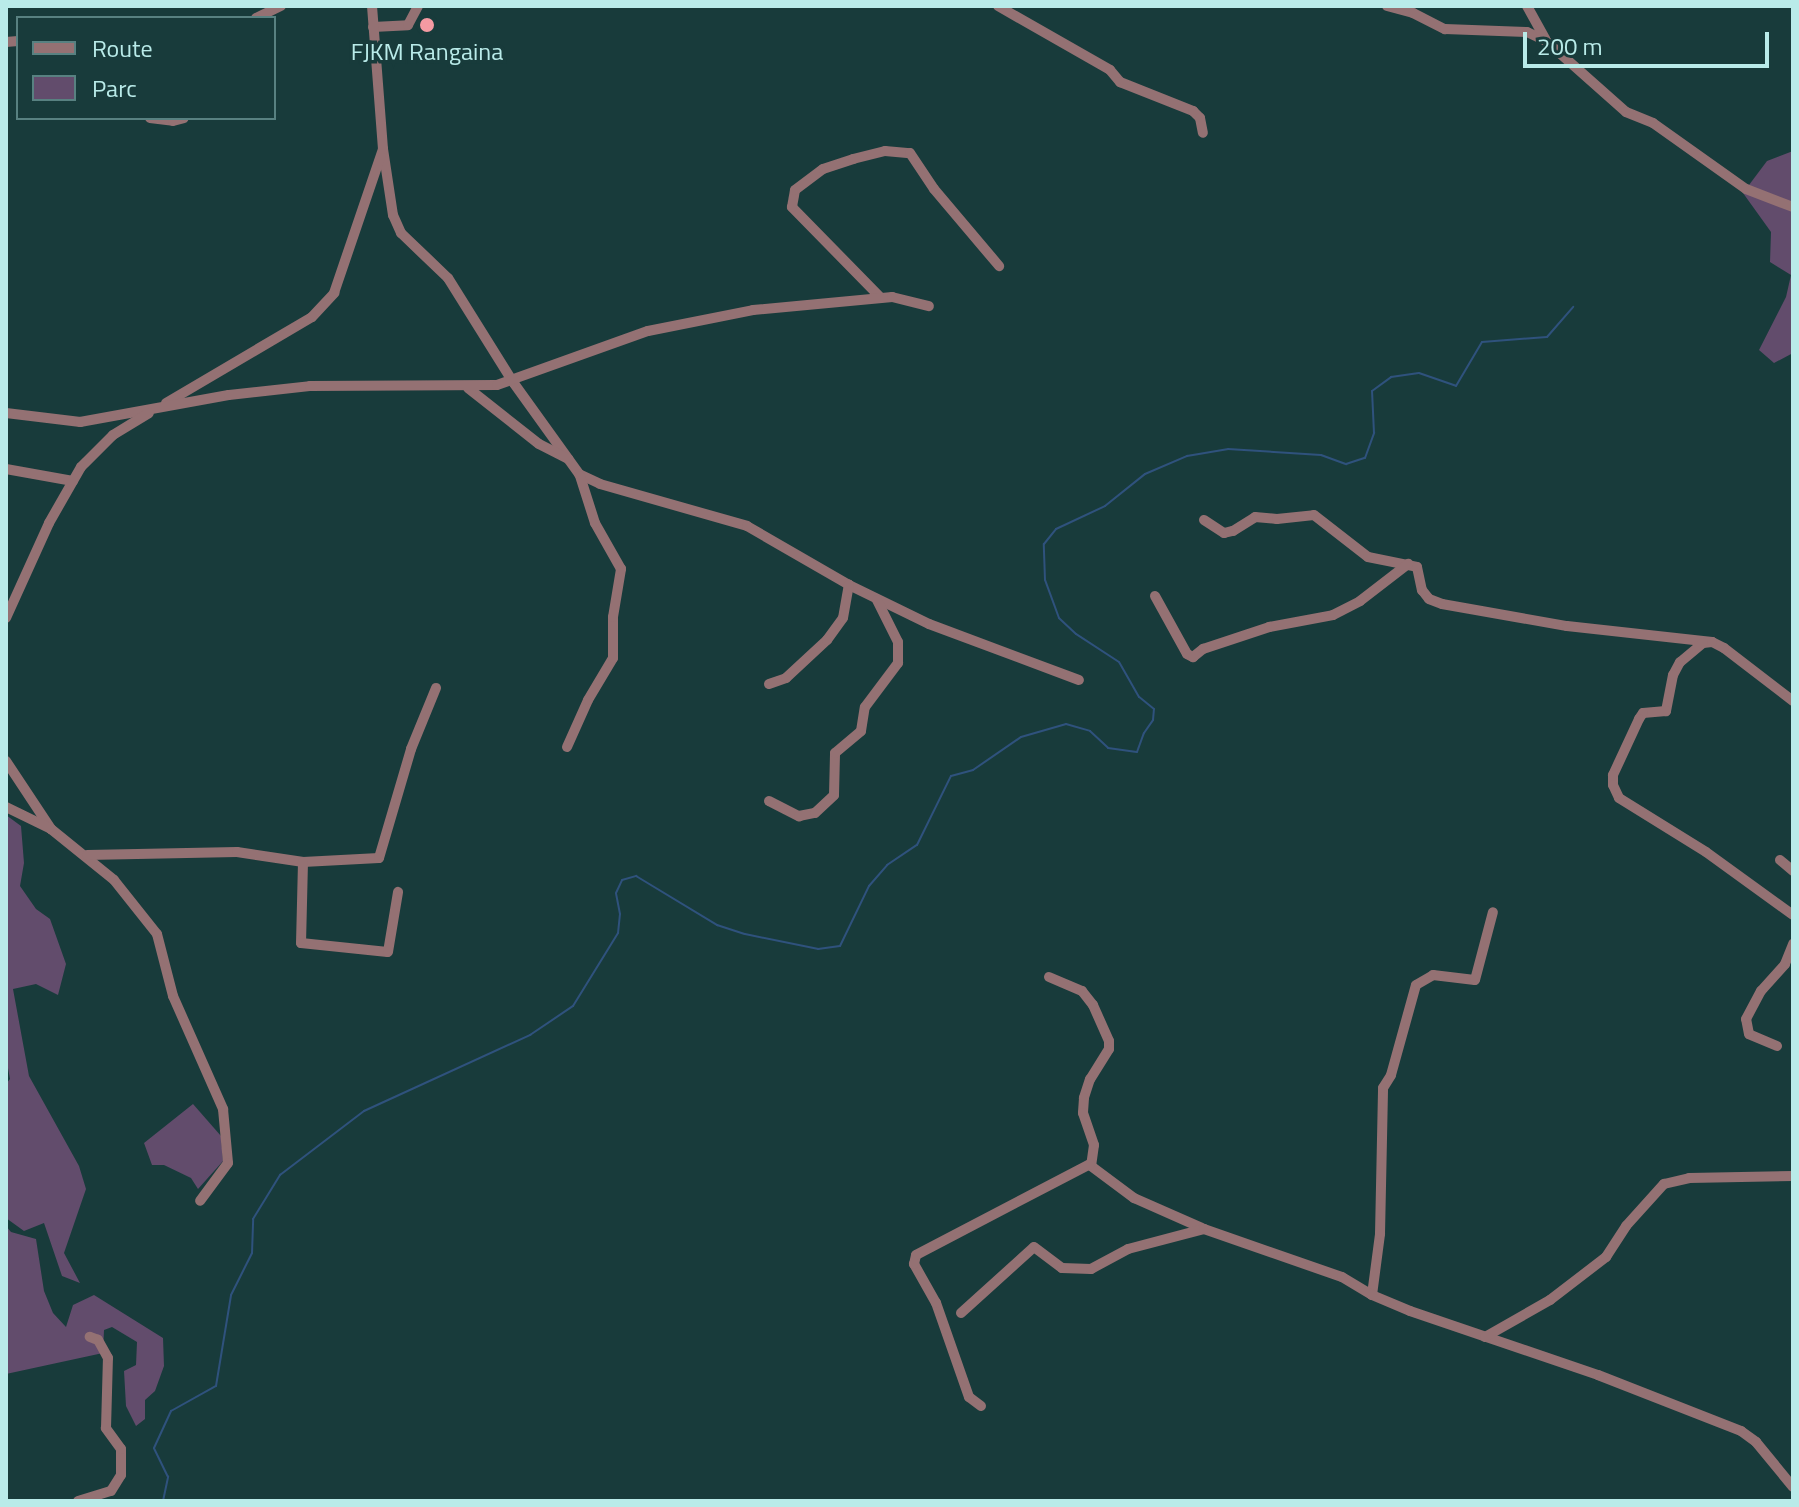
<!DOCTYPE html>
<style>
body{margin:0}
#map{position:relative;width:1799px;height:1507px;overflow:hidden;background:#183b3b;font-family:"Titillium Web",sans-serif}
div>[style]{position:absolute}
[style*='--x']{left:calc(var(--x)*1px);top:calc(var(--y)*1px);width:calc(var(--w)*1px);rotate:calc(var(--a)*1deg)}
.green>*{inset:0;background:#624c6c}
.stream>*{height:2px;margin:-1px;padding:0 1px;transform-origin:1px;border-radius:1px;background:#2f527d}
.street>*{height:10px;margin:-5px;padding:0 5px;transform-origin:5px;border-radius:5px;background:#947173}
.dots>*{width:22px;height:22px;translate:-50% -50%;box-sizing:border-box;border:4px solid #183b3b;border-radius:50%}
span{translate:-50% -50%;white-space:nowrap;text-align:center;line-height:1.15;-webkit-text-stroke:7px #183b3b;paint-order:stroke}
.poi-label{font-size:24px;color:#b9ebe9}
.frame{position:absolute;inset:0;border:8px solid #b9ebe9;pointer-events:none}
.legend{position:absolute;left:16px;top:16px;width:260px;height:104px;box-sizing:border-box;background:#183b3b;border:2px solid #588181;margin:0;padding:10px 14px;list-style:none;font-size:24px;color:#b9ebe9}
.legend li{display:flex;align-items:center;gap:16px;height:40px}
.legend b{width:40px;border:2px solid #588181}
.scale{position:absolute;left:1523px;top:32px;width:246px;height:36px;box-sizing:border-box;border:4px solid #b9ebe9;border-top:0;padding-left:10px;font-size:24px;line-height:28px;white-space:nowrap;color:#b9ebe9;-webkit-text-stroke:6px #183b3b;paint-order:stroke}
</style>
<div id="map">
<div class="green">
<i style="clip-path:polygon(1793px 151px,1793px 353px,1774px 363px,1759px 350px,1786px 297px,1791px 275px,1770px 262px,1771px 232px,1743px 193px,1767px 161px)"></i>
<i style="clip-path:polygon(6px 815px,21px 826px,24px 863px,20px 886px,36px 909px,50px 919px,66px 964px,58px 995px,36px 984px,13px 989px,29px 1076px,79px 1166px,86px 1189px,64px 1253px,80px 1283px,62px 1276px,44px 1223px,24px 1231px,6px 1218px,6px 1084px,10px 1079px,6px 1057px)"></i>
<i style="clip-path:polygon(193px 1104px,221px 1136px,223px 1161px,198px 1189px,191px 1178px,164px 1165px,152px 1165px,144px 1143px)"></i>
<i style="clip-path:polygon(6px 1226px,11px 1232px,36px 1239px,44px 1291px,53px 1313px,66px 1327px,73px 1305px,94px 1295px,163px 1338px,164px 1366px,155px 1391px,145px 1400px,145px 1419px,136px 1426px,126px 1406px,124px 1371px,136px 1365px,137px 1342px,112px 1327px,104px 1330px,103px 1353px,6px 1374px)"></i>
</div>
<div class="stream">
<i style="--x:163;--y:1501;--w:25;--a:-78"></i>
<i style="--x:168;--y:1477;--w:32;--a:-116"></i>
<i style="--x:154;--y:1448;--w:41;--a:-65.3"></i>
<i style="--x:171;--y:1411;--w:51;--a:-29.1"></i>
<i style="--x:216;--y:1386;--w:92;--a:-80.6"></i>
<i style="--x:231;--y:1295;--w:47;--a:-63.4"></i>
<i style="--x:252;--y:1253;--w:34;--a:-88"></i>
<i style="--x:253;--y:1219;--w:52;--a:-58.5"></i>
<i style="--x:280;--y:1175;--w:106;--a:-37.3"></i>
<i style="--x:364;--y:1111;--w:183;--a:-24.6"></i>
<i style="--x:530;--y:1035;--w:52;--a:-34"></i>
<i style="--x:573;--y:1006;--w:86;--a:-58.3"></i>
<i style="--x:618;--y:933;--w:19;--a:-84"></i>
<i style="--x:620;--y:914;--w:21;--a:-101"></i>
<i style="--x:616;--y:893;--w:14;--a:-65"></i>
<i style="--x:622;--y:880;--w:15;--a:-16"></i>
<i style="--x:636;--y:876;--w:95;--a:31.2"></i>
<i style="--x:717;--y:925;--w:29;--a:18"></i>
<i style="--x:745;--y:934;--w:75;--a:11.6"></i>
<i style="--x:818;--y:949;--w:22;--a:-8"></i>
<i style="--x:840;--y:946;--w:67;--a:-64.2"></i>
<i style="--x:869;--y:886;--w:28;--a:-49"></i>
<i style="--x:887;--y:865;--w:36;--a:-34"></i>
<i style="--x:917;--y:845;--w:77;--a:-63.8"></i>
<i style="--x:951;--y:776;--w:23;--a:-15"></i>
<i style="--x:973;--y:770;--w:58;--a:-34.5"></i>
<i style="--x:1021;--y:737;--w:47;--a:-16.1"></i>
<i style="--x:1066;--y:724;--w:25;--a:16"></i>
<i style="--x:1090;--y:731;--w:25;--a:43"></i>
<i style="--x:1108;--y:748;--w:29;--a:8"></i>
<i style="--x:1137;--y:752;--w:20;--a:-70"></i>
<i style="--x:1144;--y:733;--w:16;--a:-55"></i>
<i style="--x:1153;--y:720;--w:11;--a:-85"></i>
<i style="--x:1154;--y:709;--w:19;--a:-141"></i>
<i style="--x:1139;--y:697;--w:40;--a:-119.7"></i>
<i style="--x:1119;--y:662;--w:51;--a:-146.9"></i>
<i style="--x:1076;--y:634;--w:23;--a:-137"></i>
<i style="--x:1059;--y:618;--w:40;--a:-110.2"></i>
<i style="--x:1045;--y:580;--w:36;--a:-92"></i>
<i style="--x:1044;--y:544;--w:19;--a:-51"></i>
<i style="--x:1056;--y:529;--w:54;--a:-25.1"></i>
<i style="--x:1105;--y:506;--w:51;--a:-38.7"></i>
<i style="--x:1145;--y:474;--w:46;--a:-23.2"></i>
<i style="--x:1187;--y:456;--w:42;--a:-9.7"></i>
<i style="--x:1228;--y:449;--w:93;--a:3.7"></i>
<i style="--x:1321;--y:455;--w:27;--a:20"></i>
<i style="--x:1346;--y:464;--w:20;--a:-18"></i>
<i style="--x:1365;--y:458;--w:27;--a:-70"></i>
<i style="--x:1374;--y:433;--w:42;--a:-92.7"></i>
<i style="--x:1372;--y:391;--w:24;--a:-36"></i>
<i style="--x:1391;--y:377;--w:28;--a:-8"></i>
<i style="--x:1419;--y:373;--w:39;--a:19"></i>
<i style="--x:1456;--y:386;--w:51;--a:-59.4"></i>
<i style="--x:1482;--y:342;--w:65;--a:-4.4"></i>
<i style="--x:1547;--y:337;--w:40;--a:-49"></i>
</div>
<div class="street">
<i style="--x:998;--y:6;--w:129;--a:29.7"></i>
<i style="--x:1110;--y:70;--w:16;--a:50"></i>
<i style="--x:1120;--y:82;--w:79;--a:21.7"></i>
<i style="--x:1193;--y:111;--w:10;--a:45"></i>
<i style="--x:1200;--y:118;--w:15;--a:79"></i>
<i style="--x:1387;--y:6;--w:27;--a:15"></i>
<i style="--x:1413;--y:13;--w:36;--a:27"></i>
<i style="--x:1445;--y:29;--w:82;--a:2.1"></i>
<i style="--x:1527;--y:32;--w:21;--a:25"></i>
<i style="--x:1546;--y:41;--w:107;--a:41.6"></i>
<i style="--x:1626;--y:112;--w:29;--a:22"></i>
<i style="--x:1653;--y:123;--w:114;--a:35.4"></i>
<i style="--x:1746;--y:189;--w:50;--a:21"></i>
<i style="--x:1527;--y:6;--w:38;--a:61"></i>
<i style="--x:256;--y:18;--w:28;--a:-26"></i>
<i style="--x:373;--y:27;--w:35;--a:-3"></i>
<i style="--x:408;--y:25;--w:21;--a:-62"></i>
<i style="--x:6;--y:42;--w:12;--a:-5"></i>
<i style="--x:150;--y:118;--w:23;--a:7"></i>
<i style="--x:173;--y:121;--w:11;--a:-15"></i>
<i style="--x:383;--y:149;--w:67;--a:81.4"></i>
<i style="--x:393;--y:215;--w:20;--a:66"></i>
<i style="--x:401;--y:233;--w:65;--a:43.8"></i>
<i style="--x:448;--y:278;--w:123;--a:58"></i>
<i style="--x:513;--y:382;--w:113;--a:54.3"></i>
<i style="--x:579;--y:474;--w:23;--a:25"></i>
<i style="--x:600;--y:484;--w:153;--a:15.9"></i>
<i style="--x:747;--y:526;--w:118;--a:30"></i>
<i style="--x:849;--y:585;--w:89;--a:26"></i>
<i style="--x:929;--y:624;--w:160;--a:20.5"></i>
<i style="--x:880;--y:297;--w:126;--a:-134.4"></i>
<i style="--x:792;--y:207;--w:17;--a:-80"></i>
<i style="--x:795;--y:190;--w:35;--a:-37"></i>
<i style="--x:823;--y:169;--w:32;--a:-18"></i>
<i style="--x:853;--y:159;--w:33;--a:-14"></i>
<i style="--x:885;--y:151;--w:25;--a:5"></i>
<i style="--x:910;--y:153;--w:43;--a:56.3"></i>
<i style="--x:934;--y:189;--w:101;--a:49.8"></i>
<i style="--x:468;--y:388;--w:90;--a:38.3"></i>
<i style="--x:539;--y:444;--w:33;--a:27"></i>
<i style="--x:166;--y:403;--w:169;--a:-30.5"></i>
<i style="--x:312;--y:317;--w:33;--a:-47"></i>
<i style="--x:334;--y:293;--w:152;--a:-71.2"></i>
<i style="--x:383;--y:149;--w:143;--a:-94.4"></i>
<i style="--x:6;--y:413;--w:75;--a:6.9"></i>
<i style="--x:80;--y:422;--w:151;--a:-10.3"></i>
<i style="--x:229;--y:395;--w:81;--a:-6.3"></i>
<i style="--x:310;--y:386;--w:187;--a:-0.3"></i>
<i style="--x:497;--y:385;--w:160;--a:-19.7"></i>
<i style="--x:648;--y:331;--w:107;--a:-11.3"></i>
<i style="--x:753;--y:310;--w:140;--a:-5.3"></i>
<i style="--x:892;--y:297;--w:38;--a:14"></i>
<i style="--x:6;--y:469;--w:68;--a:10.2"></i>
<i style="--x:1204;--y:520;--w:24;--a:33"></i>
<i style="--x:1224;--y:533;--w:9;--a:-13"></i>
<i style="--x:1233;--y:531;--w:26;--a:-32"></i>
<i style="--x:1255;--y:517;--w:22;--a:5"></i>
<i style="--x:1277;--y:519;--w:37;--a:-6"></i>
<i style="--x:1314;--y:515;--w:68;--a:37.9"></i>
<i style="--x:1368;--y:557;--w:50;--a:11.5"></i>
<i style="--x:1417;--y:567;--w:24;--a:78"></i>
<i style="--x:1422;--y:590;--w:11;--a:52"></i>
<i style="--x:1429;--y:599;--w:14;--a:21"></i>
<i style="--x:1442;--y:604;--w:127;--a:10"></i>
<i style="--x:1567;--y:626;--w:146;--a:6.3"></i>
<i style="--x:1155;--y:596;--w:66;--a:61.1"></i>
<i style="--x:1187;--y:654;--w:7;--a:27"></i>
<i style="--x:1193;--y:657;--w:13;--a:-39"></i>
<i style="--x:1203;--y:649;--w:70;--a:-18.4"></i>
<i style="--x:1269;--y:627;--w:65;--a:-10.6"></i>
<i style="--x:1333;--y:615;--w:30;--a:-27"></i>
<i style="--x:1360;--y:601;--w:61;--a:-37.6"></i>
<i style="--x:6;--y:618;--w:104;--a:-65.6"></i>
<i style="--x:49;--y:523;--w:64;--a:-60.3"></i>
<i style="--x:81;--y:467;--w:45;--a:-45"></i>
<i style="--x:113;--y:435;--w:42;--a:-31.4"></i>
<i style="--x:769;--y:684;--w:18;--a:-19"></i>
<i style="--x:786;--y:678;--w:56;--a:-42.8"></i>
<i style="--x:827;--y:640;--w:27;--a:-54"></i>
<i style="--x:843;--y:618;--w:34;--a:-80"></i>
<i style="--x:1793;--y:701;--w:87;--a:-142.5"></i>
<i style="--x:1724;--y:648;--w:13;--a:-153"></i>
<i style="--x:1712;--y:642;--w:9;--a:174"></i>
<i style="--x:1703;--y:643;--w:30;--a:140"></i>
<i style="--x:1680;--y:662;--w:15;--a:118"></i>
<i style="--x:1673;--y:675;--w:37;--a:101"></i>
<i style="--x:1666;--y:711;--w:23;--a:175"></i>
<i style="--x:1643;--y:713;--w:7;--a:124"></i>
<i style="--x:1639;--y:719;--w:62;--a:114.9"></i>
<i style="--x:1613;--y:775;--w:10;--a:90"></i>
<i style="--x:1613;--y:785;--w:14;--a:65"></i>
<i style="--x:1619;--y:798;--w:102;--a:31.8"></i>
<i style="--x:1706;--y:852;--w:107;--a:35.9"></i>
<i style="--x:567;--y:747;--w:51;--a:-65.9"></i>
<i style="--x:588;--y:700;--w:49;--a:-59.2"></i>
<i style="--x:613;--y:658;--w:41;--a:-90"></i>
<i style="--x:613;--y:617;--w:49;--a:-80.5"></i>
<i style="--x:621;--y:569;--w:53;--a:-119.5"></i>
<i style="--x:595;--y:523;--w:49;--a:-107.7"></i>
<i style="--x:6;--y:761;--w:82;--a:56.5"></i>
<i style="--x:51;--y:829;--w:81;--a:39"></i>
<i style="--x:114;--y:880;--w:69;--a:51.5"></i>
<i style="--x:157;--y:934;--w:64;--a:75.5"></i>
<i style="--x:173;--y:996;--w:124;--a:66.1"></i>
<i style="--x:223;--y:1109;--w:54;--a:84.7"></i>
<i style="--x:228;--y:1163;--w:47;--a:126.4"></i>
<i style="--x:769;--y:801;--w:34;--a:27"></i>
<i style="--x:799;--y:816;--w:16;--a:-11"></i>
<i style="--x:815;--y:813;--w:26;--a:-43"></i>
<i style="--x:834;--y:795;--w:42;--a:-88.6"></i>
<i style="--x:835;--y:753;--w:34;--a:-40"></i>
<i style="--x:861;--y:731;--w:24;--a:-81"></i>
<i style="--x:865;--y:707;--w:55;--a:-53.1"></i>
<i style="--x:898;--y:663;--w:21;--a:-90"></i>
<i style="--x:898;--y:642;--w:47;--a:-116.6"></i>
<i style="--x:6;--y:807;--w:48;--a:26"></i>
<i style="--x:87;--y:855;--w:150;--a:-1.1"></i>
<i style="--x:237;--y:852;--w:67;--a:8.6"></i>
<i style="--x:303;--y:862;--w:76;--a:-3"></i>
<i style="--x:379;--y:858;--w:114;--a:-73.6"></i>
<i style="--x:411;--y:749;--w:66;--a:-67.7"></i>
<i style="--x:1780;--y:860;--w:17;--a:40"></i>
<i style="--x:303;--y:862;--w:81;--a:91.4"></i>
<i style="--x:301;--y:943;--w:87;--a:5.9"></i>
<i style="--x:388;--y:952;--w:61;--a:-80.5"></i>
<i style="--x:1049;--y:977;--w:36;--a:23"></i>
<i style="--x:1082;--y:991;--w:18;--a:52"></i>
<i style="--x:1093;--y:1005;--w:39;--a:66"></i>
<i style="--x:1109;--y:1041;--w:8;--a:90"></i>
<i style="--x:1109;--y:1049;--w:36;--a:122"></i>
<i style="--x:1090;--y:1079;--w:20;--a:108"></i>
<i style="--x:1084;--y:1098;--w:15;--a:94"></i>
<i style="--x:1083;--y:1113;--w:34;--a:71"></i>
<i style="--x:1094;--y:1145;--w:21;--a:98"></i>
<i style="--x:1091;--y:1166;--w:54;--a:36.7"></i>
<i style="--x:1134;--y:1198;--w:74;--a:23.8"></i>
<i style="--x:1777;--y:1046;--w:30;--a:-157"></i>
<i style="--x:1749;--y:1034;--w:15;--a:-101"></i>
<i style="--x:1746;--y:1019;--w:32;--a:-62"></i>
<i style="--x:1761;--y:991;--w:36;--a:-48"></i>
<i style="--x:1785;--y:964;--w:22;--a:-68"></i>
<i style="--x:1372;--y:1295;--w:62;--a:-82.5"></i>
<i style="--x:1380;--y:1234;--w:146;--a:-88.8"></i>
<i style="--x:1383;--y:1088;--w:15;--a:-58"></i>
<i style="--x:1391;--y:1075;--w:93;--a:-74.5"></i>
<i style="--x:1416;--y:985;--w:20;--a:-30"></i>
<i style="--x:1433;--y:975;--w:42;--a:6.8"></i>
<i style="--x:1475;--y:980;--w:70;--a:-75.2"></i>
<i style="--x:961;--y:1313;--w:98;--a:-42.1"></i>
<i style="--x:1034;--y:1247;--w:35;--a:37"></i>
<i style="--x:1062;--y:1268;--w:29;--a:2"></i>
<i style="--x:1091;--y:1269;--w:42;--a:-28.4"></i>
<i style="--x:1128;--y:1249;--w:79;--a:-14.7"></i>
<i style="--x:1204;--y:1229;--w:146;--a:19.2"></i>
<i style="--x:1342;--y:1277;--w:35;--a:31"></i>
<i style="--x:1372;--y:1295;--w:41;--a:22.8"></i>
<i style="--x:1410;--y:1311;--w:199;--a:18.8"></i>
<i style="--x:1598;--y:1375;--w:154;--a:21.4"></i>
<i style="--x:1741;--y:1431;--w:19;--a:36"></i>
<i style="--x:1756;--y:1442;--w:58;--a:50.6"></i>
<i style="--x:1485;--y:1337;--w:75;--a:-29.6"></i>
<i style="--x:1550;--y:1300;--w:71;--a:-37.5"></i>
<i style="--x:1606;--y:1257;--w:37;--a:-57"></i>
<i style="--x:1626;--y:1226;--w:57;--a:-47.9"></i>
<i style="--x:1664;--y:1184;--w:26;--a:-13"></i>
<i style="--x:1689;--y:1178;--w:104;--a:-1.1"></i>
<i style="--x:981;--y:1406;--w:15;--a:-143"></i>
<i style="--x:969;--y:1397;--w:100;--a:-109.3"></i>
<i style="--x:936;--y:1303;--w:45;--a:-119.4"></i>
<i style="--x:914;--y:1264;--w:9;--a:-77"></i>
<i style="--x:916;--y:1255;--w:196;--a:-27.6"></i>
<i style="--x:78;--y:1501;--w:34;--a:-17"></i>
<i style="--x:111;--y:1491;--w:19;--a:-58"></i>
<i style="--x:121;--y:1475;--w:26;--a:-90"></i>
<i style="--x:121;--y:1449;--w:26;--a:-126"></i>
<i style="--x:106;--y:1428;--w:70;--a:-88.4"></i>
<i style="--x:108;--y:1358;--w:21;--a:-119"></i>
<i style="--x:98;--y:1340;--w:9;--a:-159"></i>
</div>
<div class="dots">
<i style="left:427px;top:25px;background:#f49aa2"></i>
</div>
<div class="poi-label">
<span style="left:427px;top:52px">FJKM Rangaina</span>
</div>
<div class="frame"></div>
<ul class="legend">
<li><b style="height:10px;background:#947173"></b>Route</li>
<li><b style="height:22px;background:#624c6c"></b>Parc</li>
</ul>
<div class="scale">200 m</div>
</div>
